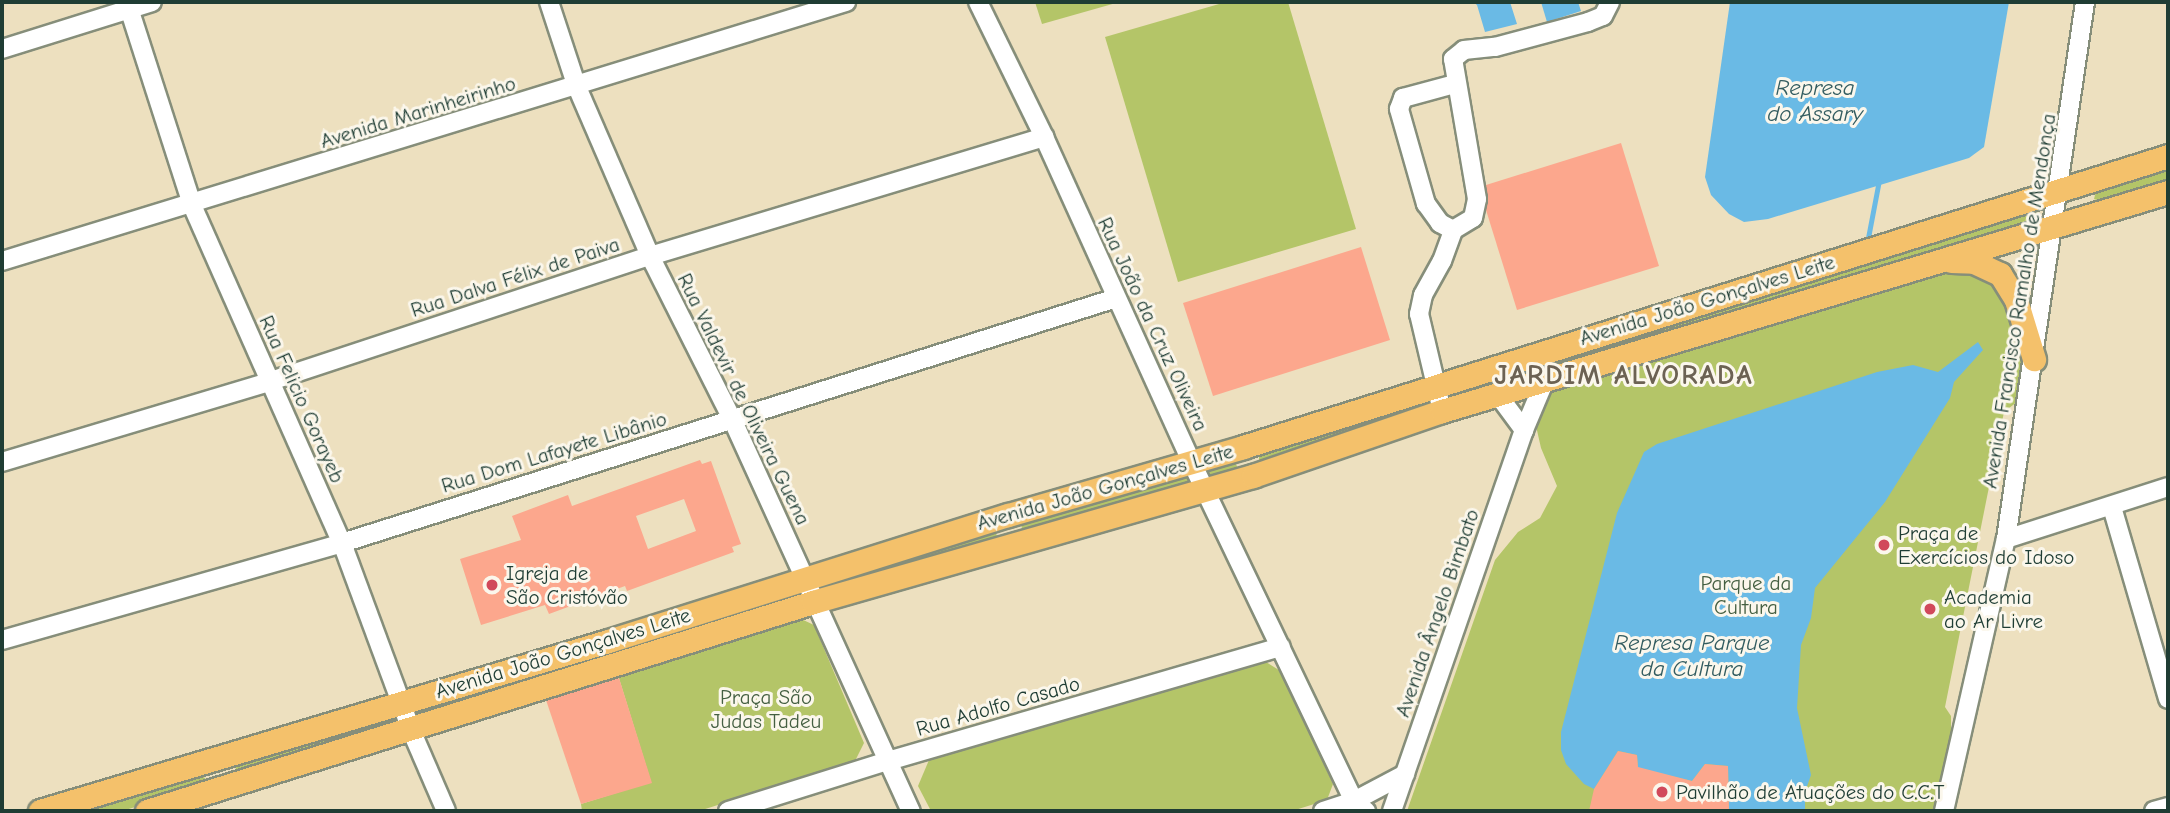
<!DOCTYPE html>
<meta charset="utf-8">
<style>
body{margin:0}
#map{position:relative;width:2170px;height:813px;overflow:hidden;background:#ede0bf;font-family:"Comic Neue",sans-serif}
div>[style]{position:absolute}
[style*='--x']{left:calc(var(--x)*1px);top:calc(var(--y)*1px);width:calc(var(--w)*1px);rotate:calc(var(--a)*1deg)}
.green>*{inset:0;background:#b4c568}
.water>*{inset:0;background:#6abae5}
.stream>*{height:5px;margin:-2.5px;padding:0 2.5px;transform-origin:2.5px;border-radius:2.5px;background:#6abae5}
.building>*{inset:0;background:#fca78d}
.roads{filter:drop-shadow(2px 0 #868e7a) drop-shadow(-2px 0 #868e7a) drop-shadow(0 2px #868e7a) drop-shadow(0 -2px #868e7a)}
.minor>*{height:18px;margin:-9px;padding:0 9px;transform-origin:9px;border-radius:9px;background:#fff}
.major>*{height:23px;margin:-11.5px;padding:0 11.5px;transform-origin:11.5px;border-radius:11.5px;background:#f4c16b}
.dots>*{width:19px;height:19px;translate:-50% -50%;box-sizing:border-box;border:4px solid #fbf7ec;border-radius:50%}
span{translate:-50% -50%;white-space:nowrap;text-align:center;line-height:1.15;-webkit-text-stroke:6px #fbf7ec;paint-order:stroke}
.street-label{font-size:21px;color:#1f3d34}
.poi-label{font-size:21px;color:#1f3d34}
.left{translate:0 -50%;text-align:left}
.park-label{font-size:21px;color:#445f41}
.water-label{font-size:23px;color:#325c60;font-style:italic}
.district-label{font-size:28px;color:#6c6253;font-weight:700;letter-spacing:2px}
.frame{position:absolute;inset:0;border:4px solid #1f3d34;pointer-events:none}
</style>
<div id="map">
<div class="green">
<i style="clip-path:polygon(1035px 2px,1115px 2px,1116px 3px,1042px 24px)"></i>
<i style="clip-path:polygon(1226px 2px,1288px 2px,1356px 229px,1178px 282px,1105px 37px)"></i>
<i style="clip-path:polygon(2168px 164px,2168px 180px,2100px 201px,2094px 199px,2097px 187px)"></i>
<i style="clip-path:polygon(2031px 208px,2037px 209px,2038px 217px,2031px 223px,1460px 399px,1458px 390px)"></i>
<i style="clip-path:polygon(1962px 269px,1989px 276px,2004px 289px,2024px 349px,2022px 398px,2004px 412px,1945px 707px,1951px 716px,1951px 732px,1936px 811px,1407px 811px,1495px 560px,1518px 532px,1540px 518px,1557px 486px,1541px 448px,1536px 426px,1543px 402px,1556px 387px,1933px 272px)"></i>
<i style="clip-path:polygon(1421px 401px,1427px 401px,1429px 409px,1259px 463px,1259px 451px)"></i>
<i style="clip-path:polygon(1230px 462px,1236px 464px,1238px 469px,1206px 478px,1207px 468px)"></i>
<i style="clip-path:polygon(1187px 474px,1192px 475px,1195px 484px,1026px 532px,1022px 529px,1021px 523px)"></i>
<i style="clip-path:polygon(995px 531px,997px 536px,993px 541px,823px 590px,821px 584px)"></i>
<i style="clip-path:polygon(799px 618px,814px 625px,864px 743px,855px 761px,699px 811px,582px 811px,581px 804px,651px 782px,618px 675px)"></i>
<i style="clip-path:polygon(601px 653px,602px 660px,421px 715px,423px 705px)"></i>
<i style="clip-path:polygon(1266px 662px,1282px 672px,1333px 784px,1327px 800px,1292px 811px,931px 811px,918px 786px,929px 760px)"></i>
<i style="clip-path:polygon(393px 714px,398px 716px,399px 721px,238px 774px,235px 766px,239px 760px)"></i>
<i style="clip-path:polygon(198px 772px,207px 780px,202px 787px,122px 811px,70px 811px)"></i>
</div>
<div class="water">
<i style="clip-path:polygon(1473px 2px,1510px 2px,1517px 24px,1485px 32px,1477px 5px)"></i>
<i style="clip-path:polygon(1541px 2px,1578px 2px,1581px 11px,1547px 22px)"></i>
<i style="clip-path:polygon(1730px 2px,2009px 2px,1984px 147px,1969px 158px,1768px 219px,1744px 222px,1729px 214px,1711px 195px,1705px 177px)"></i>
<i style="clip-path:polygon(1978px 342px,1983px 350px,1954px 382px,1950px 398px,1885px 502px,1815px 588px,1811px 618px,1801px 645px,1797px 708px,1811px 775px,1805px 792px,1805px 811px,1729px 811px,1728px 766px,1705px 764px,1692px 781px,1638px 768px,1637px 755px,1618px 751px,1594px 789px,1584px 784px,1566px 764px,1561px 750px,1561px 732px,1617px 513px,1644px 452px,1657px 444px,1877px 372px,1913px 365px,1938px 372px)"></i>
</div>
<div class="stream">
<i style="--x:1867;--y:243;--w:64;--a:-79.2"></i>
</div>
<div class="building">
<i style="clip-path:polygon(1621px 143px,1659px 266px,1517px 310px,1486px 210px,1486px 185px)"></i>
<i style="clip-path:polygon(1361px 247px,1390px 340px,1213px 396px,1183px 303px)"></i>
<i style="clip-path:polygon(evenodd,700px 460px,702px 464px,711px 461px,741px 544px,732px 547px,734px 552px,627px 591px,625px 586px,549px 614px,545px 605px,481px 625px,460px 559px,521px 540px,512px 516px,568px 495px,572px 506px,700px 460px,684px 499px,696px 531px,648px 549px,636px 516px,684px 499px)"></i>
<i style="clip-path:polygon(619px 678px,652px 783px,581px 804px,546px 700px)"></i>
<i style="clip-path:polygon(1618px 751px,1637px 755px,1638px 767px,1692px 781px,1705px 764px,1728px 766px,1729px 811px,1589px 811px,1594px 789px)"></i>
</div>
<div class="roads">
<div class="minor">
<i style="--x:127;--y:2;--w:213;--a:72.2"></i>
<i style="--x:192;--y:205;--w:370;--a:66.1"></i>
<i style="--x:342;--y:543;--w:199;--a:69.7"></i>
<i style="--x:411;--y:730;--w:88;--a:66.6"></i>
<i style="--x:549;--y:2;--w:89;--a:71.8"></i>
<i style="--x:577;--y:87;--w:184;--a:66.6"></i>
<i style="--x:650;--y:256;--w:185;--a:63.3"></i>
<i style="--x:733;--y:421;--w:429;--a:65.5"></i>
<i style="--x:978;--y:2;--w:150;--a:63.9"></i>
<i style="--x:1044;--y:137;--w:356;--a:65.6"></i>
<i style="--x:1191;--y:461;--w:377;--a:64.4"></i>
<i style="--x:1354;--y:801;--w:16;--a:40"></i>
<i style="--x:2;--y:49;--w:157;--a:-17.4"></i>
<i style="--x:1453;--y:230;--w:15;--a:-152"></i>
<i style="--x:1440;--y:223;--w:24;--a:-126"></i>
<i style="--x:1426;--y:204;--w:99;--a:-105.9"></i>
<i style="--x:1399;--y:109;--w:12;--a:-70"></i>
<i style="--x:1403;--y:98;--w:54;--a:-15.1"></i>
<i style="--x:2;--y:261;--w:883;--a:-17.06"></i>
<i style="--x:1498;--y:395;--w:44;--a:53.4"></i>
<i style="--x:1442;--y:411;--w:100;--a:-103.3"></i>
<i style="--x:1419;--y:314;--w:19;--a:-78"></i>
<i style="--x:1423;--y:295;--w:39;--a:-61"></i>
<i style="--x:1442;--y:261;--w:33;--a:-70"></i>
<i style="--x:1453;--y:230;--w:23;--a:-31"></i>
<i style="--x:1473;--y:218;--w:19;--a:-78"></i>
<i style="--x:1477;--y:199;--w:142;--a:-99.7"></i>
<i style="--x:1453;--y:59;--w:14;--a:-39"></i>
<i style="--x:1464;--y:50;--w:31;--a:-6"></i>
<i style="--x:1495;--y:47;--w:96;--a:-15"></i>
<i style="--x:1588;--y:22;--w:16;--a:-22"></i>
<i style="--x:1603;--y:16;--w:16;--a:-63"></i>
<i style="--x:2;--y:462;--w:278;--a:-16.7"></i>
<i style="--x:268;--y:382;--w:402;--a:-18.3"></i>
<i style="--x:650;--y:256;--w:412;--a:-16.8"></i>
<i style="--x:2112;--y:507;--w:200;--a:73.7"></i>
<i style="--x:2006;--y:539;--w:170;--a:-17.8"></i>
<i style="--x:2;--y:640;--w:354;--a:-15.9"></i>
<i style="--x:342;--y:543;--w:812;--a:-17.56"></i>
<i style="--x:728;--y:811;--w:168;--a:-17.4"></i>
<i style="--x:888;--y:761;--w:409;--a:-16.2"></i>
<i style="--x:1323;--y:811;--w:33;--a:-18"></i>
<i style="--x:1354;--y:801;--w:58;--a:-27.9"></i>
<i style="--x:1392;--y:811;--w:403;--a:-70.9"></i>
<i style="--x:1524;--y:430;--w:54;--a:-67.2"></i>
<i style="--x:1944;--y:811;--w:279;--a:-77.2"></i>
<i style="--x:2006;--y:539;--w:543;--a:-81.63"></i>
<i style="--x:2154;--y:811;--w:15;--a:-16"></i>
</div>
<div class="major">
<i style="--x:1951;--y:261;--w:23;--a:2"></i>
<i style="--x:1974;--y:262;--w:29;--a:25"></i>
<i style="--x:2000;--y:274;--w:31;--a:58"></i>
<i style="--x:2016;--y:300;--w:62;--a:73"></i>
<i style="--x:40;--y:811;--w:593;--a:-16.66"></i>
<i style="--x:608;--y:641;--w:419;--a:-17.5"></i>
<i style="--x:1008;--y:515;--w:245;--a:-16.1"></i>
<i style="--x:1243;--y:447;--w:970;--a:-17.46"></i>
<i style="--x:147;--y:811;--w:698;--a:-17.42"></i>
<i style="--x:813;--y:602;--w:458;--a:-16"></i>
<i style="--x:1253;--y:476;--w:200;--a:-19"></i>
<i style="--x:1442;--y:411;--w:758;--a:-16.79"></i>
</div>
</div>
<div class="dots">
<i style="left:1884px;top:545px;background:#d1495b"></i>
<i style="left:492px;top:585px;background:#d1495b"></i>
<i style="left:1930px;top:609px;background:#d1495b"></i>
<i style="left:1662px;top:792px;background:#d1495b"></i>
</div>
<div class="street-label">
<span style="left:418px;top:112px;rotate:-17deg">Avenida Marinheirinho</span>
<span style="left:515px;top:277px;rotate:-18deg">Rua Dalva Félix de Paiva</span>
<span style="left:1707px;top:300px;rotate:-17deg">Avenida João Gonçalves Leite</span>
<span style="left:2019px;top:301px;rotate:-81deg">Avenida Francisco Ramalho de Mendonça</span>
<span style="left:1153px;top:324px;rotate:65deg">Rua João da Cruz Oliveira</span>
<span style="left:302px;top:399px;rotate:66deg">Rua Felicio Gorayeb</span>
<span style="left:744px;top:399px;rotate:64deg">Rua Valdevir de Oliveira Guena</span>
<span style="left:554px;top:452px;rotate:-17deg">Rua Dom Lafayete Libânio</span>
<span style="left:1105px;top:487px;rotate:-16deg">Avenida João Gonçalves Leite</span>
<span style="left:1437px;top:613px;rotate:-71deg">Avenida Ângelo Bimbato</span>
<span style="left:563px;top:653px;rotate:-17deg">Avenida João Gonçalves Leite</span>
<span style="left:998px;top:706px;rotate:-16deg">Rua Adolfo Casado</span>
</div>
<div class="poi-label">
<span class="left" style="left:1898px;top:545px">Praça de<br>Exercícios do Idoso</span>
<span class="left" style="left:506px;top:585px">Igreja de<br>São Cristóvão</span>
<span class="left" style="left:1944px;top:609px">Academia<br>ao Ar Livre</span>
<span class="left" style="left:1676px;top:792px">Pavilhão de Atuações do C.C.T</span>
</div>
<div class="park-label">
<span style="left:1746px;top:595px">Parque da<br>Cultura</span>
<span style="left:766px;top:709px">Praça São<br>Judas Tadeu</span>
</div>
<div class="water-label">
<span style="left:1815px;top:101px">Represa<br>do Assary</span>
<span style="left:1692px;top:656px">Represa Parque<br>da Cultura</span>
</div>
<div class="district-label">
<span style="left:1624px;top:375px">JARDIM ALVORADA</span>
</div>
<div class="frame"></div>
</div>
